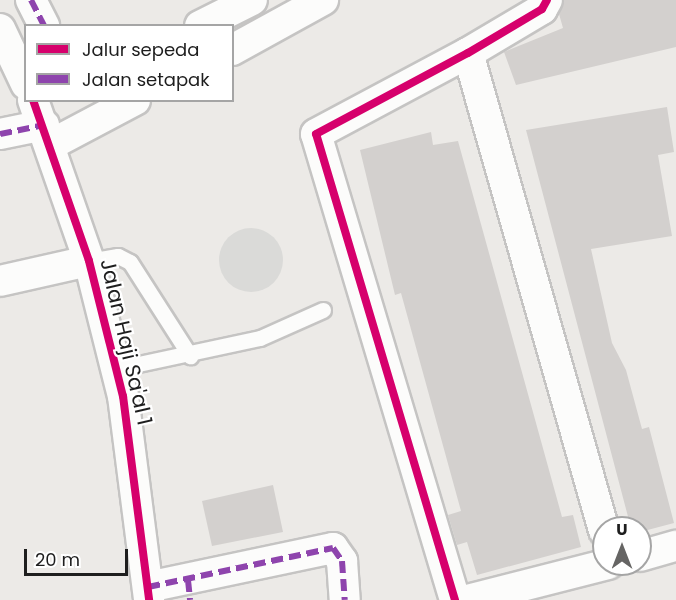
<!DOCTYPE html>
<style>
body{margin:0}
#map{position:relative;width:676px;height:600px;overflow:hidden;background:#eceae7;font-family:Poppins,sans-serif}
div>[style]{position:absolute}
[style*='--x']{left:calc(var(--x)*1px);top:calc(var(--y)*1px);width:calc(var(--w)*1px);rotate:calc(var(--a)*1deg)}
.religious>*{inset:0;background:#dadad8}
.round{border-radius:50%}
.building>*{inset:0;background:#d3d0ce}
.roads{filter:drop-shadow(2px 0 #c5c4c3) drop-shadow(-2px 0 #c5c4c3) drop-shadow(0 2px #c5c4c3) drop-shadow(0 -2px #c5c4c3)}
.service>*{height:15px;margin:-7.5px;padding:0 7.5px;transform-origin:7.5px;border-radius:7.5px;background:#fcfcfb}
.minor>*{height:30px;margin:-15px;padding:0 15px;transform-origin:15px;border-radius:15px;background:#fcfcfb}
.quiet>*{height:6px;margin-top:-3px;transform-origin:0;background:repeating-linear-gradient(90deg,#8e44ad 0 12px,transparent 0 18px)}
.cycleway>*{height:8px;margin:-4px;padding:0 4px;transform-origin:4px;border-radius:4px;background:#d6006c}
span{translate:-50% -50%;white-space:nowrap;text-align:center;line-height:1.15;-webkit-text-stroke:4.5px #fff;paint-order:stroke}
.street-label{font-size:21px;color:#1e1e1e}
.legend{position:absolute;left:24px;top:24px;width:210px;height:78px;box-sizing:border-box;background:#fff;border:2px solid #a5a5a5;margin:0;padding:8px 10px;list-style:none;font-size:18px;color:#1e1e1e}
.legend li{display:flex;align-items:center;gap:12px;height:30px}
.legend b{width:30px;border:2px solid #a5a5a5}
.north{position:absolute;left:592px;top:516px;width:60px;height:60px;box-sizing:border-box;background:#fff;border:2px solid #a5a5a5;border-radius:50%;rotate:0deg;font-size:16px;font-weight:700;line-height:24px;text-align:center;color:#1e1e1e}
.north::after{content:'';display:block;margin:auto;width:21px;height:27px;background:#666564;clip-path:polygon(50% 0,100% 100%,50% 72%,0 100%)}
.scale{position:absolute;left:24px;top:549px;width:104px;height:27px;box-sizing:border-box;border:3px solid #1e1e1e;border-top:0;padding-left:8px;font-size:18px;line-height:21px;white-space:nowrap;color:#1e1e1e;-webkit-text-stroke:4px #fff;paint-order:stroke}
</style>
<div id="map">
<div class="religious">
<i class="round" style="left:219px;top:228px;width:64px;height:64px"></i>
</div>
<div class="building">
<i style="clip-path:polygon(564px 0,676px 0,676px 47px,516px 85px,504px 52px,563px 28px,559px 14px)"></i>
<i style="clip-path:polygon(667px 107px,674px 152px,658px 155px,672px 236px,591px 249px,612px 343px,626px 370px,642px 429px,649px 427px,674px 523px,640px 532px,631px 528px,526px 130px)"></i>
<i style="clip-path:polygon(431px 132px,433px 145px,458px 141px,562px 517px,573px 515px,581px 547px,477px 575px,467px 542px,457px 545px,448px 515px,461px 511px,401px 293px,395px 295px,360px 150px)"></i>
<i style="clip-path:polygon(273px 485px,283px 532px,212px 546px,202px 501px)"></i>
</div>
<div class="roads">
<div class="service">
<i style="--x:89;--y:261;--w:29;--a:-10"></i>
<i style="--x:118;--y:256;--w:13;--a:27"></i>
<i style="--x:130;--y:262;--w:112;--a:57.4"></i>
<i style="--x:115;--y:369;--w:148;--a:-12.1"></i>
<i style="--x:260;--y:338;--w:69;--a:-24"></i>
</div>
<div class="minor">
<i style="--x:31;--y:0;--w:29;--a:63"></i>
<i style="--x:200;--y:26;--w:58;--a:-26.6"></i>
<i style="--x:0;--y:29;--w:61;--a:64.7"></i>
<i style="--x:232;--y:50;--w:104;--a:-28.8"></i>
<i style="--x:468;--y:53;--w:497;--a:74.1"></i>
<i style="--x:33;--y:100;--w:170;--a:70.8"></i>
<i style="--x:89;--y:261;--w:139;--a:75.9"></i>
<i style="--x:123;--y:396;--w:206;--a:82.7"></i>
<i style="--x:0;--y:134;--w:45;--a:-11.6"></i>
<i style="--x:52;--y:144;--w:94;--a:-27.9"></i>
<i style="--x:0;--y:281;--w:91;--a:-12.7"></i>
<i style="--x:640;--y:556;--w:37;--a:-16"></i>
<i style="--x:148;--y:587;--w:189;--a:-11.9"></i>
<i style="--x:333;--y:548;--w:16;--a:55"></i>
<i style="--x:342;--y:561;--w:39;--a:86"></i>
<i style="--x:455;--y:600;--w:486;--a:-106.6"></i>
<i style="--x:316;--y:134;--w:172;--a:-28.1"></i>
<i style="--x:468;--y:53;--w:86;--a:-30.7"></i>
<i style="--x:542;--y:9;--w:10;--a:-61"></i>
<i style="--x:467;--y:600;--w:146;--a:-14.3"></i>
</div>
</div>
<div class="quiet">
<i style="--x:31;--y:0;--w:29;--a:63"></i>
<i style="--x:0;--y:134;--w:45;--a:-11.6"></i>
<i style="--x:188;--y:580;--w:20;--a:84"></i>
<i style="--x:148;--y:587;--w:189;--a:-11.9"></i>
<i style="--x:333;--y:548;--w:16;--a:55"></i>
<i style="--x:342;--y:561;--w:39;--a:86"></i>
</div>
<div class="cycleway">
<i style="--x:33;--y:100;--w:170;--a:70.8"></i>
<i style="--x:89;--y:261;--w:139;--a:75.9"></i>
<i style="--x:123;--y:396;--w:206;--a:82.7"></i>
<i style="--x:455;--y:600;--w:486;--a:-106.6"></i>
<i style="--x:316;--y:134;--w:172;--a:-28.1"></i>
<i style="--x:468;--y:53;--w:86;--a:-30.7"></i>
<i style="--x:542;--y:9;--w:10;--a:-61"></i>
</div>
<div class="street-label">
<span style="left:126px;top:342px;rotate:77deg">Jalan Haji Sa'al 1</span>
</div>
<ul class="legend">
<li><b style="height:8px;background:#d6006c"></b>Jalur sepeda</li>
<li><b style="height:8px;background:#8e44ad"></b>Jalan setapak</li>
</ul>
<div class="north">U</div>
<div class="scale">20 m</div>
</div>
